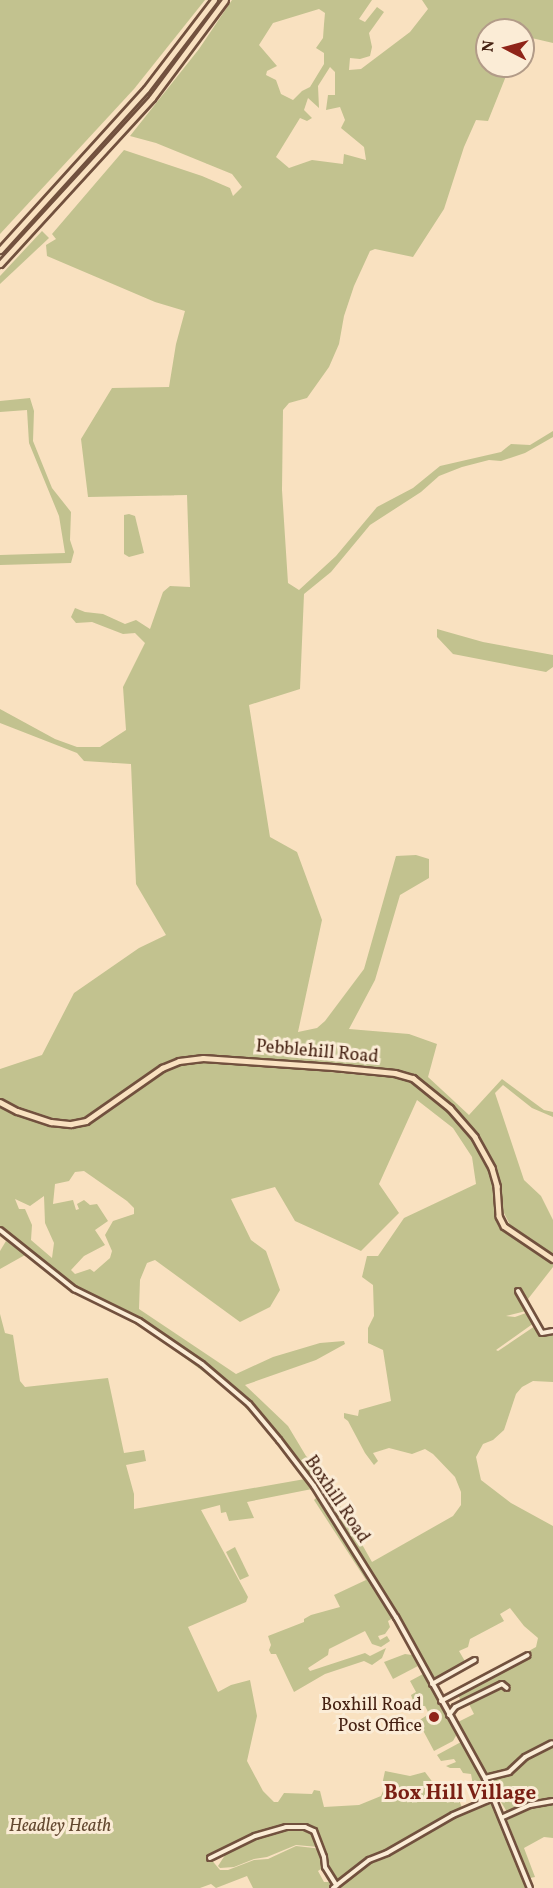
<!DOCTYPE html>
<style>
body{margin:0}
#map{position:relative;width:553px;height:1888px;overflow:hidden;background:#f9e1c0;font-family:Vollkorn,serif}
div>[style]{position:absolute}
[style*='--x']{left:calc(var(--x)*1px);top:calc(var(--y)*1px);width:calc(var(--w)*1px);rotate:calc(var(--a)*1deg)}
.green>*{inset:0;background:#c2c28f}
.roads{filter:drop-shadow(2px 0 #72513e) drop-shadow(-2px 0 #72513e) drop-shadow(0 2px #72513e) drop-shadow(0 -2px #72513e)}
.minor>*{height:4px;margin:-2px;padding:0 2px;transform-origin:2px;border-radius:2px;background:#fbecd6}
.major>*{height:4.5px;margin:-2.25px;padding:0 2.25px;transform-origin:2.25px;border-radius:2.25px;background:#f9e1c0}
.highway>*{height:5px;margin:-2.5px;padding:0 2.5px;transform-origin:2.5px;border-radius:2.5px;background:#f9e1c0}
.dots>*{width:16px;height:16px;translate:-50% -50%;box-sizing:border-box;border:3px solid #fbecd6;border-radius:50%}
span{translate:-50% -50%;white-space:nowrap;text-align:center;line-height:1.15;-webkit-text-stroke:6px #fbecd6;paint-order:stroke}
.street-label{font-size:18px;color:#452112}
.poi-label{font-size:18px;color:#452112}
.right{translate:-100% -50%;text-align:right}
.park-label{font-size:18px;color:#644931;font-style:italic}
.quarter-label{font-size:21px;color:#7a1f14;font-weight:700}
.north{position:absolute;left:475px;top:18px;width:60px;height:60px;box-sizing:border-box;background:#fbecd6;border:2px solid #b29b88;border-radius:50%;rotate:276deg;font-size:16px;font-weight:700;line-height:24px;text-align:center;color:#452112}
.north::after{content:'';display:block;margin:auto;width:21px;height:27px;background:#8f2418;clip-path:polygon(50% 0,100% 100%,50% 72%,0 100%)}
</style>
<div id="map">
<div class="green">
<i style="clip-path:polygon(0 0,205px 0,134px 89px,0 234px)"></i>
<i style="clip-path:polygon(evenodd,232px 0,372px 0,359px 19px,365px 22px,377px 7px,384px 12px,369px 33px,372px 47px,370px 56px,360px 59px,350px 58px,349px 70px,361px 69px,410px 32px,428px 9px,422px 0,553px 0,553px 43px,523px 36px,523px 30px,487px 30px,487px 66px,510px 66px,488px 121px,476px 120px,464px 147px,444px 209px,413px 257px,375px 249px,370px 251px,354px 286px,344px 316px,339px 344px,329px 367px,307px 398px,289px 403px,283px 410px,282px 490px,288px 583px,299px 590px,336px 556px,377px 507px,413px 488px,440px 466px,501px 452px,511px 444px,530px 445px,553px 431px,553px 437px,525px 453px,501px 461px,489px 460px,462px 467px,439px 476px,421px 492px,370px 525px,331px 572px,304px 594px,300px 689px,249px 705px,270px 837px,297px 852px,322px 920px,298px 1032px,317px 1028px,325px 1021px,364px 969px,396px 856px,416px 855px,429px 859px,429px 878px,400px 895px,375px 980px,349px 1029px,409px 1034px,437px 1044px,428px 1077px,469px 1115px,502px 1079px,544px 1110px,553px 1112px,553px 1117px,532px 1108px,503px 1085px,495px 1093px,524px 1180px,541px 1196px,553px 1220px,553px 1255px,519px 1233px,511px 1227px,502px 1209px,498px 1210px,504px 1229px,553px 1261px,553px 1267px,528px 1299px,540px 1327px,516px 1288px,514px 1291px,526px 1311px,506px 1316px,515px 1317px,526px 1313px,534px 1323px,496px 1350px,498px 1351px,535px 1326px,543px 1337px,553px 1332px,553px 1382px,533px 1381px,522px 1387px,516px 1394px,504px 1430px,493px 1440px,483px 1444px,476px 1457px,481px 1480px,511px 1503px,553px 1526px,553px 1739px,530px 1751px,502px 1772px,486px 1775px,456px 1723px,474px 1714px,468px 1702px,501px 1686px,506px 1690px,509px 1688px,505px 1681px,462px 1703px,457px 1693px,529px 1656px,527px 1652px,536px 1647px,538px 1638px,524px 1626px,510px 1608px,500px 1614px,504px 1621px,470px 1639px,468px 1647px,459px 1651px,466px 1663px,433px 1681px,398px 1615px,388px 1621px,390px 1627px,385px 1634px,378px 1636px,380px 1640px,387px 1636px,390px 1641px,381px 1647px,372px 1644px,365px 1631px,329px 1649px,328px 1655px,308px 1668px,310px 1671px,365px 1653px,370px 1656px,386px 1648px,382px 1658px,372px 1665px,364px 1661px,325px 1674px,294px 1692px,276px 1654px,271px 1654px,269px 1650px,271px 1645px,268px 1636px,304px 1622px,304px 1619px,311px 1615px,340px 1607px,334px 1595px,366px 1580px,314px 1500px,317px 1497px,312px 1489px,247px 1502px,254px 1518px,229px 1521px,226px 1512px,221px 1513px,220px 1505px,201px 1510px,248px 1597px,246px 1602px,188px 1627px,218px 1692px,231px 1685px,250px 1680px,257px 1716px,247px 1761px,263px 1791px,274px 1802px,278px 1802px,284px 1793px,312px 1794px,314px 1790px,320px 1791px,324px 1807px,359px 1805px,381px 1796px,385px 1786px,382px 1785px,385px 1771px,410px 1776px,425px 1772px,434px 1784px,454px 1785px,462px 1808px,454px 1811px,456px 1817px,491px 1800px,528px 1888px,336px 1888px,367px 1864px,415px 1839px,371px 1857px,338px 1881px,326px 1865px,327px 1858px,315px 1828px,301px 1824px,289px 1825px,257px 1834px,210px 1858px,220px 1870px,228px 1870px,254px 1860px,268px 1859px,296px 1846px,314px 1848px,319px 1849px,323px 1858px,324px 1867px,318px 1871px,324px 1882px,333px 1882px,330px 1888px,253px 1888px,247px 1876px,216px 1888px,211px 1884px,200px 1888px,0 1888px,0 1314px,5px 1333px,13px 1335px,20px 1381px,25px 1387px,108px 1378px,124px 1453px,144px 1450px,146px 1461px,126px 1465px,134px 1494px,134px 1509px,305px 1479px,274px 1439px,232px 1393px,146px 1329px,76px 1293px,44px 1269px,46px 1266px,32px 1253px,0 1229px,0 1069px,42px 1055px,74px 993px,139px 948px,166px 935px,136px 884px,131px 764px,84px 761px,77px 753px,0 723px,0 709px,55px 739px,77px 747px,100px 747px,126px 730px,123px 687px,145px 643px,135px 633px,123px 634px,92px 622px,76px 623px,71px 617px,75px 608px,85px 612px,103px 614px,125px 624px,136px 620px,150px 629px,163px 592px,170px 586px,190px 587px,187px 495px,88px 497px,81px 439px,112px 388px,169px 387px,176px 344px,185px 311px,155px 302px,47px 256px,46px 245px,56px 239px,52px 234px,124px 150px,202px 176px,230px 188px,233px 196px,242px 187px,232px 174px,156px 143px,130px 136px,199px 49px,232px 0,319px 9px,325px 13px,324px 24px,323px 38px,316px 48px,324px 53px,324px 64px,310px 87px,302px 91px,293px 100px,281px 94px,276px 80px,266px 75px,267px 71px,277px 66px,259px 45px,273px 23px,319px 9px,232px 0,330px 67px,335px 72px,335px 95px,328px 95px,326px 110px,340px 107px,345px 120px,341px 128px,364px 147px,366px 160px,344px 154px,343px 164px,312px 160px,289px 168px,276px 157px,300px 118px,307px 121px,312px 118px,304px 110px,308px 98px,319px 108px,318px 86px,330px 67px,232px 0,289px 1063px,385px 1070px,383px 1077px,287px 1068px,289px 1063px,232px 0,417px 1100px,453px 1128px,472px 1157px,476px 1184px,404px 1218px,378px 1256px,367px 1256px,362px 1277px,373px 1285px,374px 1316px,368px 1328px,368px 1343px,383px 1350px,391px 1401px,359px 1410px,358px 1416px,344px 1413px,344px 1418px,348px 1421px,365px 1453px,374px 1465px,378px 1461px,373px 1453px,389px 1448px,412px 1454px,425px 1449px,433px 1454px,455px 1477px,461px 1492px,461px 1505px,453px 1516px,372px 1562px,317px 1465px,306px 1456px,288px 1426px,245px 1385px,316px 1360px,345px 1344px,344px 1341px,320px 1343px,273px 1357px,236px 1374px,139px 1309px,140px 1280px,147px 1263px,155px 1260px,240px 1322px,270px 1307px,280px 1290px,266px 1251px,251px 1240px,231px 1199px,275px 1187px,295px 1221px,361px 1251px,399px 1213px,379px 1184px,417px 1100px,232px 0,84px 1171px,127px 1201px,134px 1208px,134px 1214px,113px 1221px,105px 1235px,112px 1251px,110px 1258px,94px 1272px,90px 1269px,75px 1274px,71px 1270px,84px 1256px,105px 1245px,95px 1230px,108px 1221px,97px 1204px,90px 1205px,84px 1200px,77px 1204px,79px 1209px,76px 1210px,73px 1200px,53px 1204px,55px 1184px,69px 1181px,75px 1172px,84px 1171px,232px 0,44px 1196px,45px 1223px,54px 1243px,52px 1258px,31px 1240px,32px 1225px,25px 1209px,19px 1209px,15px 1199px,30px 1206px,44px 1196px)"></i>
<i style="clip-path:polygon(42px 231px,49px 238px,0 284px,0 276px)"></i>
<i style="clip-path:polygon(30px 398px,34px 411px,33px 441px,52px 488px,71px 512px,70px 540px,74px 552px,71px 563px,0 565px,0 555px,65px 553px,59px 516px,29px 443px,27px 410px,0 412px,0 401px)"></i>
<i style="clip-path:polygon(129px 514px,135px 516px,144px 553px,129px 557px,124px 554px,124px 515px)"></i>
<i style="clip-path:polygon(437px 629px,483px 642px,553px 655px,553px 667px,546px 672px,453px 654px,437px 637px)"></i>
<i style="clip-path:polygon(6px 1241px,25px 1255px,0 1269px,0 1251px)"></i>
<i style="clip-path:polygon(235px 1547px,249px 1576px,240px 1580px,226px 1552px)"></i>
<i style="clip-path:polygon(405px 1654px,412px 1655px,418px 1666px,393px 1679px,384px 1662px)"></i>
<i style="clip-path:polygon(423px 1674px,457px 1734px,453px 1741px,434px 1751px,418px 1721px,429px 1714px,425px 1706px,416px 1709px,411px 1695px,416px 1692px,410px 1681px)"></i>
<i style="clip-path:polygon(461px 1742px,489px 1792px,489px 1796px,476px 1802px,471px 1774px,463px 1773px,460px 1768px,450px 1768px,446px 1766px,456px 1762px,454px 1759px,441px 1761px,437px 1755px)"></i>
<i style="clip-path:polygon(553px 1746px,553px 1799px,542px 1799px,507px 1812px,488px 1780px,508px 1775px,526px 1759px)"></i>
<i style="clip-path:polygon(553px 1803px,553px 1838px,544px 1837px,524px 1848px,535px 1877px,530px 1878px,507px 1820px,531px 1806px)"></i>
<i style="clip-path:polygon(286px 1828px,311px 1831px,318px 1847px,296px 1845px,267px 1857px,254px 1859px,234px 1867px,220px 1868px,218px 1866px,229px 1849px)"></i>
</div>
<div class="roads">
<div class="minor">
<i style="--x:0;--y:1230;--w:95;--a:38.6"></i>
<i style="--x:74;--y:1289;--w:72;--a:26.2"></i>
<i style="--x:139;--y:1321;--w:76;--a:34.3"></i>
<i style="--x:202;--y:1364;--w:62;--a:40.4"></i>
<i style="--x:249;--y:1404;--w:47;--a:50.2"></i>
<i style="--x:279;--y:1440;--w:58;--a:52.7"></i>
<i style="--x:314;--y:1486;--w:155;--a:58"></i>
<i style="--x:396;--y:1617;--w:184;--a:61.1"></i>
<i style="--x:485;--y:1778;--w:119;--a:67.8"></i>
<i style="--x:518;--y:1291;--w:48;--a:60.3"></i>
<i style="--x:542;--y:1333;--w:11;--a:-10"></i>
<i style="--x:432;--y:1684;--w:49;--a:-29.2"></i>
<i style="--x:441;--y:1701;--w:98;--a:-27.9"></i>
<i style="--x:449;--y:1715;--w:10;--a:-53"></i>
<i style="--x:455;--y:1707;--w:52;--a:-26.1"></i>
<i style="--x:502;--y:1684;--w:6;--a:39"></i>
<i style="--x:485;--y:1778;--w:25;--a:-14"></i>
<i style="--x:509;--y:1772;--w:22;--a:-43"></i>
<i style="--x:525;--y:1757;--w:30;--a:-27"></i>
<i style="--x:503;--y:1817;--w:30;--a:-24"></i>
<i style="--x:530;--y:1805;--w:23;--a:-10"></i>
<i style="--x:210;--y:1858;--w:50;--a:-26.1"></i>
<i style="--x:255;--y:1836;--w:32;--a:-16"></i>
<i style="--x:286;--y:1827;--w:19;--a:0"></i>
<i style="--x:305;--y:1827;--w:10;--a:24"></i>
<i style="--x:314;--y:1831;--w:28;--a:69"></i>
<i style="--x:324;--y:1857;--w:10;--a:84"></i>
<i style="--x:325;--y:1867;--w:22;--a:58"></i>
<i style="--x:333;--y:1888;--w:46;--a:-37.9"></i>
<i style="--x:369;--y:1860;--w:19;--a:-21"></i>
<i style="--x:387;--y:1853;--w:76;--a:-29.9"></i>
<i style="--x:453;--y:1815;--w:43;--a:-23"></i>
</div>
<div class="major">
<i style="--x:0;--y:1102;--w:19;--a:28"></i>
<i style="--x:17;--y:1111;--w:36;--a:18"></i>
<i style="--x:51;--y:1122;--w:20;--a:6"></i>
<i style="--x:71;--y:1124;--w:15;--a:-11"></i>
<i style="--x:86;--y:1121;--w:93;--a:-34.9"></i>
<i style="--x:162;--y:1068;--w:18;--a:-22"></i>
<i style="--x:179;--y:1061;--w:24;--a:-7"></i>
<i style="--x:203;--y:1058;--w:130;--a:4"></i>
<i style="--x:333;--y:1067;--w:62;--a:5.5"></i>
<i style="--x:395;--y:1073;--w:19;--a:16"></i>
<i style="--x:413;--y:1078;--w:48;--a:39"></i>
<i style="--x:450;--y:1108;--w:38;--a:49"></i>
<i style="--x:475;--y:1137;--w:35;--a:61"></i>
<i style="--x:492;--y:1168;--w:19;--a:74"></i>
<i style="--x:497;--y:1186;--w:30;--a:86"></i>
<i style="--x:499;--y:1216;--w:11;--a:63"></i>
<i style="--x:504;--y:1226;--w:59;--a:34"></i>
</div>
<div class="highway">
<i style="--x:0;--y:250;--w:217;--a:-47.8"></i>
<i style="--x:146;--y:89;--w:112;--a:-52.6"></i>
<i style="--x:0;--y:264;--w:225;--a:-47.5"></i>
<i style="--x:152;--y:98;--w:122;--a:-53.3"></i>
</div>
</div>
<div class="dots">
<i style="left:434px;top:1717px;background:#8f2418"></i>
</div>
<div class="street-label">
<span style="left:317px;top:1053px;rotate:5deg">Pebblehill Road</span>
<span style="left:336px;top:1500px;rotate:56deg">Boxhill Road</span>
</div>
<div class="poi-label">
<span class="right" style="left:422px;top:1717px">Boxhill Road<br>Post Office</span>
</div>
<div class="park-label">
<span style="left:60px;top:1827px">Headley Heath</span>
</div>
<div class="quarter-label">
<span style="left:460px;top:1794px">Box Hill Village</span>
</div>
<div class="north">N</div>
</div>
